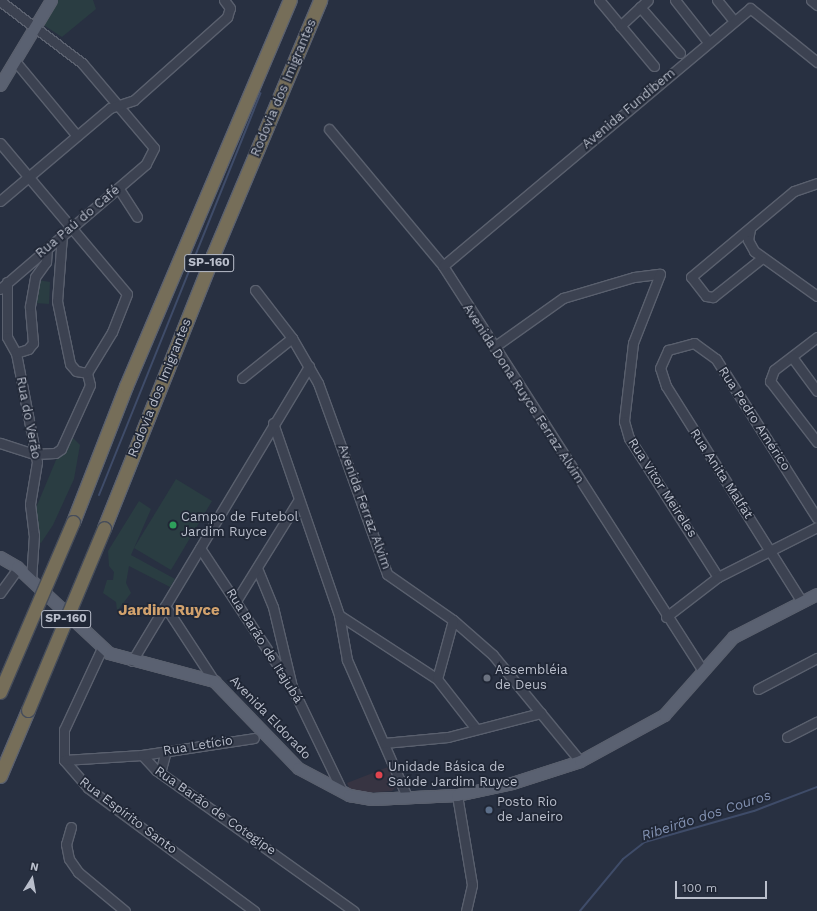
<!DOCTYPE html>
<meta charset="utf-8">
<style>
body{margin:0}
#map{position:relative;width:817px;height:911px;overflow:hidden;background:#283041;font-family:"Work Sans",sans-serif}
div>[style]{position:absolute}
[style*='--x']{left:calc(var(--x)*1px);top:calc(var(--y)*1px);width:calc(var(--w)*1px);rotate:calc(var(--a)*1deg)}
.medical>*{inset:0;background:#373442}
.green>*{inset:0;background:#2a3d42}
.stream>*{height:2px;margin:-1px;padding:0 1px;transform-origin:1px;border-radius:1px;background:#3f4c69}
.roads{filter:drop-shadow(1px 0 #5a606e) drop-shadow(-1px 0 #5a606e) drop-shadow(0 1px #5a606e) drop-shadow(0 -1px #5a606e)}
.minor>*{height:9px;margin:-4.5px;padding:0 4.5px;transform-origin:4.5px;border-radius:4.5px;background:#3c4251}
.major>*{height:11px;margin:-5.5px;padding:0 5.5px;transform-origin:5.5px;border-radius:5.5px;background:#5a6171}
.highway>*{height:13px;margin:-6.5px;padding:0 6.5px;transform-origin:6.5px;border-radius:6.5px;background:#766e59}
.bridges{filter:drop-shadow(1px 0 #464d5b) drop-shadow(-1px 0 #464d5b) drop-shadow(0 1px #464d5b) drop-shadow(0 -1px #464d5b)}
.highway-bridge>*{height:13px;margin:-6.5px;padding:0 6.5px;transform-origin:6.5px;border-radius:6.5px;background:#766e59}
.dots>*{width:11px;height:11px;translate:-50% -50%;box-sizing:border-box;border:2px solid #202736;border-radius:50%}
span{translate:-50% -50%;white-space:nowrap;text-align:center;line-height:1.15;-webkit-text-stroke:3.5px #202736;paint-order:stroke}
.shield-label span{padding:1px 3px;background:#202736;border:1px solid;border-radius:3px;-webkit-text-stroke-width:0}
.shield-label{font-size:12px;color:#b9becb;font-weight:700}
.street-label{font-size:13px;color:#b9becb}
.poi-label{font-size:13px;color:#b9becb}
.left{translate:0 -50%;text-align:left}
.water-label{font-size:14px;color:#8291b1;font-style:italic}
.quarter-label{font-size:15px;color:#d2a26d;font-weight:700}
.north{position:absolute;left:12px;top:859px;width:40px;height:40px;-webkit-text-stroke:3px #202736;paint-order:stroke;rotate:11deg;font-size:11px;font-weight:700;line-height:16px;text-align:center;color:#b9becb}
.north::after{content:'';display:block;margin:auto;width:14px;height:18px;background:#b9becb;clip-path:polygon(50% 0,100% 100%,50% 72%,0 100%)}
.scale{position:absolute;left:675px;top:881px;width:92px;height:18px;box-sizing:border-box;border:2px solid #b9becb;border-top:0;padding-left:5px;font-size:12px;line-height:14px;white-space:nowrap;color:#b9becb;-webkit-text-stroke:3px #202736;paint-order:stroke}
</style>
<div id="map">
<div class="medical">
<i style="clip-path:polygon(388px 767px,396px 787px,392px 791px,352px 794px,347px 783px)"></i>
</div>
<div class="green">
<i style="clip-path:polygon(57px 0,93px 0,96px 9px,62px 37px,42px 24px)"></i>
<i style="clip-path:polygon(38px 280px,50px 282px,49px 304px,35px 303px)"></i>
<i style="clip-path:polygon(72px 437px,80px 445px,74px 479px,53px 525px,41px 543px,36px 541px,33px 515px,56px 460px)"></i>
<i style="clip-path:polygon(176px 479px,212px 501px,171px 570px,134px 548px)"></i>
<i style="clip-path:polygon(139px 501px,151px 509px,131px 555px,175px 579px,170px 587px,129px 566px,126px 583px,131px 593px,117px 611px,116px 602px,103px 593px,107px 580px,113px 580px,114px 572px,109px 566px,108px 551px)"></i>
</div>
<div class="stream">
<i style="--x:99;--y:495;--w:433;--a:-68.1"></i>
<i style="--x:580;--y:911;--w:67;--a:-50.4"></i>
<i style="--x:623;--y:859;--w:28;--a:-38"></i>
<i style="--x:645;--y:842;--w:113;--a:-15.9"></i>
<i style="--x:754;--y:811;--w:67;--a:-20.9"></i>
</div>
<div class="roads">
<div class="minor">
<i style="--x:599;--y:0;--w:86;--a:50.2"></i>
<i style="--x:675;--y:0;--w:53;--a:51.8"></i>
<i style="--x:717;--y:0;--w:26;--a:51"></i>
<i style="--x:811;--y:0;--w:8;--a:40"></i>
<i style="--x:0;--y:1;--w:103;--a:37.1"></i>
<i style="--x:82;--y:63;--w:111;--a:49.7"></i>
<i style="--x:154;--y:148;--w:18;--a:117"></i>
<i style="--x:146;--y:164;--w:192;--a:139.4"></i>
<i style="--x:640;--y:7;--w:61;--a:49"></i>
<i style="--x:620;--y:26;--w:38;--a:-43"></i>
<i style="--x:15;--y:61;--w:97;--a:50.4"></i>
<i style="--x:329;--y:129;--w:178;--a:50.2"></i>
<i style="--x:443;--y:266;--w:480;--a:57.3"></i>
<i style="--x:0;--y:143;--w:197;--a:49.9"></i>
<i style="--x:127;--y:294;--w:41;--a:111.5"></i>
<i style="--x:112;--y:332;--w:48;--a:121.4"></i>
<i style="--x:87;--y:373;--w:12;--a:76"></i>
<i style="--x:90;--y:385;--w:70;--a:114.4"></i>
<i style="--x:61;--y:449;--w:7;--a:146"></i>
<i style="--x:55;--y:453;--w:21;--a:177"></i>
<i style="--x:34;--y:454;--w:36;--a:-162"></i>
<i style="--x:119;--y:189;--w:33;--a:57"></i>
<i style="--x:0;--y:201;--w:144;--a:-40.2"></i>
<i style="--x:110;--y:108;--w:25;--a:-18"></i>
<i style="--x:134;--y:100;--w:125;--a:-41.7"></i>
<i style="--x:227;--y:17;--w:9;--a:-72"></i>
<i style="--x:230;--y:8;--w:10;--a:-127"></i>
<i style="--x:750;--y:229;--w:11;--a:100"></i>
<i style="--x:748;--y:240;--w:13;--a:61"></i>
<i style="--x:754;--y:251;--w:77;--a:35.5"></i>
<i style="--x:62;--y:235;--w:66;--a:94.3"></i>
<i style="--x:57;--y:301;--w:64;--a:78.3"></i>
<i style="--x:70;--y:364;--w:9;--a:49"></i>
<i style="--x:76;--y:371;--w:11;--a:10"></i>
<i style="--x:762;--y:258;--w:63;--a:141.5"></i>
<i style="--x:713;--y:297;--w:7;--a:-172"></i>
<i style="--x:706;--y:296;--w:24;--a:-128"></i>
<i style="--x:691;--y:277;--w:134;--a:-39.9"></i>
<i style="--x:794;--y:191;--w:24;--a:-19"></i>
<i style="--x:443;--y:266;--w:401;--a:-40"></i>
<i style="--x:750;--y:8;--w:86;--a:38.9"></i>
<i style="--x:7;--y:282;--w:55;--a:90"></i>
<i style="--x:7;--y:337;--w:18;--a:61"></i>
<i style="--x:16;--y:353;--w:111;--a:79.1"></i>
<i style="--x:37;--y:462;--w:43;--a:99.5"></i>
<i style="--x:30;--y:504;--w:31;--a:83"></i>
<i style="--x:34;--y:535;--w:45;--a:93.8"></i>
<i style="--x:255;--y:290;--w:61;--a:52.4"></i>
<i style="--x:292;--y:338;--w:52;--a:60"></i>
<i style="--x:318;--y:383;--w:203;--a:70.1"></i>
<i style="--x:387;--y:574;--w:80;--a:34.9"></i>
<i style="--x:453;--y:620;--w:53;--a:41.2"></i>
<i style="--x:493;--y:655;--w:137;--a:50.6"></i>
<i style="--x:817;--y:337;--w:54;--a:142.5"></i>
<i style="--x:774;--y:370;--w:12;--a:110"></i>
<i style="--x:770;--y:381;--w:77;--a:52.4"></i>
<i style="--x:494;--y:347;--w:85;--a:-35.4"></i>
<i style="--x:563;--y:298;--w:74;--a:-16.5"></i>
<i style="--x:634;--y:277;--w:26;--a:-7"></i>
<i style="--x:660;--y:274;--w:74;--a:111.4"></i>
<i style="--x:633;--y:343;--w:79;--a:96.6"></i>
<i style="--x:624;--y:421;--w:18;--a:74"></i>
<i style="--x:629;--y:438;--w:165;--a:57.4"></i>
<i style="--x:16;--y:353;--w:13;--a:-18"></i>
<i style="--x:28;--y:349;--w:8;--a:-50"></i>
<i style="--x:33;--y:343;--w:37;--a:-95"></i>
<i style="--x:30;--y:306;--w:29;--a:-80"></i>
<i style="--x:35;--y:277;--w:19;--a:-54"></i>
<i style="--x:46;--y:262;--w:14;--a:-86"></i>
<i style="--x:792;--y:357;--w:42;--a:53.7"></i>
<i style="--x:242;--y:378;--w:64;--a:-38.7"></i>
<i style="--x:273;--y:423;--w:203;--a:71"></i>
<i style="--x:339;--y:615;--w:46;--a:79.9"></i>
<i style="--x:347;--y:660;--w:150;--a:66.3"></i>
<i style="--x:200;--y:548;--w:167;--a:56.5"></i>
<i style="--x:292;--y:687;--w:115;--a:64.3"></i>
<i style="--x:257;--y:568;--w:42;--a:67.7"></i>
<i style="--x:273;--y:607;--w:82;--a:76.6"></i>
<i style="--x:0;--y:593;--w:31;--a:-54"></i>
<i style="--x:236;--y:601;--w:118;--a:-58.2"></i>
<i style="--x:802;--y:602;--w:255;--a:-122.2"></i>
<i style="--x:666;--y:386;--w:19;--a:-108"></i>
<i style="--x:660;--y:368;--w:20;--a:-66"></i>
<i style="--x:668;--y:350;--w:27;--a:-15"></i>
<i style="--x:694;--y:343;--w:27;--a:36"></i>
<i style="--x:716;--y:359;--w:188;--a:57.6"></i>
<i style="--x:165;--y:606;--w:90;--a:56.8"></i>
<i style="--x:339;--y:615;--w:117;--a:33.1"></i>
<i style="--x:437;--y:679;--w:63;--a:52"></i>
<i style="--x:666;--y:617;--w:66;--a:-37.6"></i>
<i style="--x:718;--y:577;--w:111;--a:-26.8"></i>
<i style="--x:102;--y:648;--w:90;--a:114.9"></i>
<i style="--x:64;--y:730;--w:30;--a:90"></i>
<i style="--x:64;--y:760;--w:37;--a:49"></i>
<i style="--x:88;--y:788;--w:207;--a:36.5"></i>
<i style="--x:132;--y:661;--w:344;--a:-59"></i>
<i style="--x:437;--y:679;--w:61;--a:-74.8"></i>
<i style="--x:758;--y:689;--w:67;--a:-27.7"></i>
<i style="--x:787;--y:737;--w:34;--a:-27"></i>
<i style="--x:384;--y:743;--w:64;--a:-5.4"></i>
<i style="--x:448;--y:737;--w:96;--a:-14.5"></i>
<i style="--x:142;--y:755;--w:21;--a:47"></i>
<i style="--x:156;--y:770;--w:243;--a:35.5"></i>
<i style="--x:64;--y:760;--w:78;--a:-3.7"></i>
<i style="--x:142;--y:755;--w:113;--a:-8.6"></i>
<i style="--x:160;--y:773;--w:23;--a:-75"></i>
<i style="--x:457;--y:795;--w:91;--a:80.5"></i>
<i style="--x:472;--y:885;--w:27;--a:103"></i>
<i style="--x:71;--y:827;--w:18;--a:106"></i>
<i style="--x:66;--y:844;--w:15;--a:79"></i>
<i style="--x:69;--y:859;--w:16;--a:55"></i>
<i style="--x:78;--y:872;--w:61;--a:39.7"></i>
</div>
<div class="major">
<i style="--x:0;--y:85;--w:99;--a:-59"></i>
<i style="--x:0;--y:557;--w:20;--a:30"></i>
<i style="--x:17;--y:567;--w:126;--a:43.1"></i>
<i style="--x:109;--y:653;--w:109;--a:14.9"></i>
<i style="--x:214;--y:681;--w:121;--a:46"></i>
<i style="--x:298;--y:768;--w:58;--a:27.9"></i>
<i style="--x:349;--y:795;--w:23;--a:10"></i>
<i style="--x:372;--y:799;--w:85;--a:-2.7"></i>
<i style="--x:457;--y:795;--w:56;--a:-12.3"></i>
<i style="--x:512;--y:783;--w:71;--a:-17.9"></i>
<i style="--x:580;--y:761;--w:96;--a:-28.7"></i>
<i style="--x:664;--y:715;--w:104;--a:-48.5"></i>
<i style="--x:733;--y:637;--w:94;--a:-27.1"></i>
</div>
<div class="highway">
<i style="--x:73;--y:522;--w:146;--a:-68.7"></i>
<i style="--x:126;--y:386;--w:419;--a:-67"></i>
<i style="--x:104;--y:528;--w:294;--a:-68.2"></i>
<i style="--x:213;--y:255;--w:277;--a:-67.2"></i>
<i style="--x:0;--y:776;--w:72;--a:-67"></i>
</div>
</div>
<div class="bridges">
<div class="highway-bridge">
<i style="--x:0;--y:692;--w:185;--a:-66.8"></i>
<i style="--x:28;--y:710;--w:197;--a:-67.3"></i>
</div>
</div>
<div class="dots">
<i style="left:173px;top:525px;background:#2e9e5b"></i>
<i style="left:487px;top:678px;background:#6b7280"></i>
<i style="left:379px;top:775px;background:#e0444e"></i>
<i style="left:489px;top:810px;background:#5c6f8a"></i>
</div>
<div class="shield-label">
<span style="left:209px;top:263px">SP-160</span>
<span style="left:66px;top:619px">SP-160</span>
</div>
<div class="street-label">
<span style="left:284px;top:88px;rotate:-67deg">Rodovia dos Imigrantes</span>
<span style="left:629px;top:109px;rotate:-40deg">Avenida Fundibem</span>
<span style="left:78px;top:222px;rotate:-40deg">Rua Paú do Café</span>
<span style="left:160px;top:388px;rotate:-68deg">Rodovia dos Imigrantes</span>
<span style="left:523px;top:394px;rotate:57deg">Avenida Dona Ruyce Ferraz Alvim</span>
<span style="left:28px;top:418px;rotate:79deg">Rua do Verão</span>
<span style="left:754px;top:419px;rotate:57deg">Rua Pedro Américo</span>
<span style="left:721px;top:474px;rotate:57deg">Rua Anita Malfat</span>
<span style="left:662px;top:488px;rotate:57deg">Rua Vitor Meireles</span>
<span style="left:364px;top:507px;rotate:70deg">Avenida Ferraz Alvim</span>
<span style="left:264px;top:646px;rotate:58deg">Rua Barão de Itajubá</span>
<span style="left:270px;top:718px;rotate:46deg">Avenida Eldorado</span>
<span style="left:198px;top:746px;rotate:-9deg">Rua Letício</span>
<span style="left:215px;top:811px;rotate:35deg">Rua Barão de Cotegipe</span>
<span style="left:128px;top:816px;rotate:37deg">Rua Espírito Santo</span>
</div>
<div class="poi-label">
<span class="left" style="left:181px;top:525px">Campo de Futebol<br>Jardim Ruyce</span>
<span class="left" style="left:495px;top:678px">Assembléia<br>de Deus</span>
<span class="left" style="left:388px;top:775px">Unidade Básica de<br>Saúde Jardim Ruyce</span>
<span class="left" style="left:497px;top:810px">Posto Rio<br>de Janeiro</span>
</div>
<div class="water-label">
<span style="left:706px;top:815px;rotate:-18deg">Ribeirão dos Couros</span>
</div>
<div class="quarter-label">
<span style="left:169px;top:611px">Jardim Ruyce</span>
</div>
<div class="north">N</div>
<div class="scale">100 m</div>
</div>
